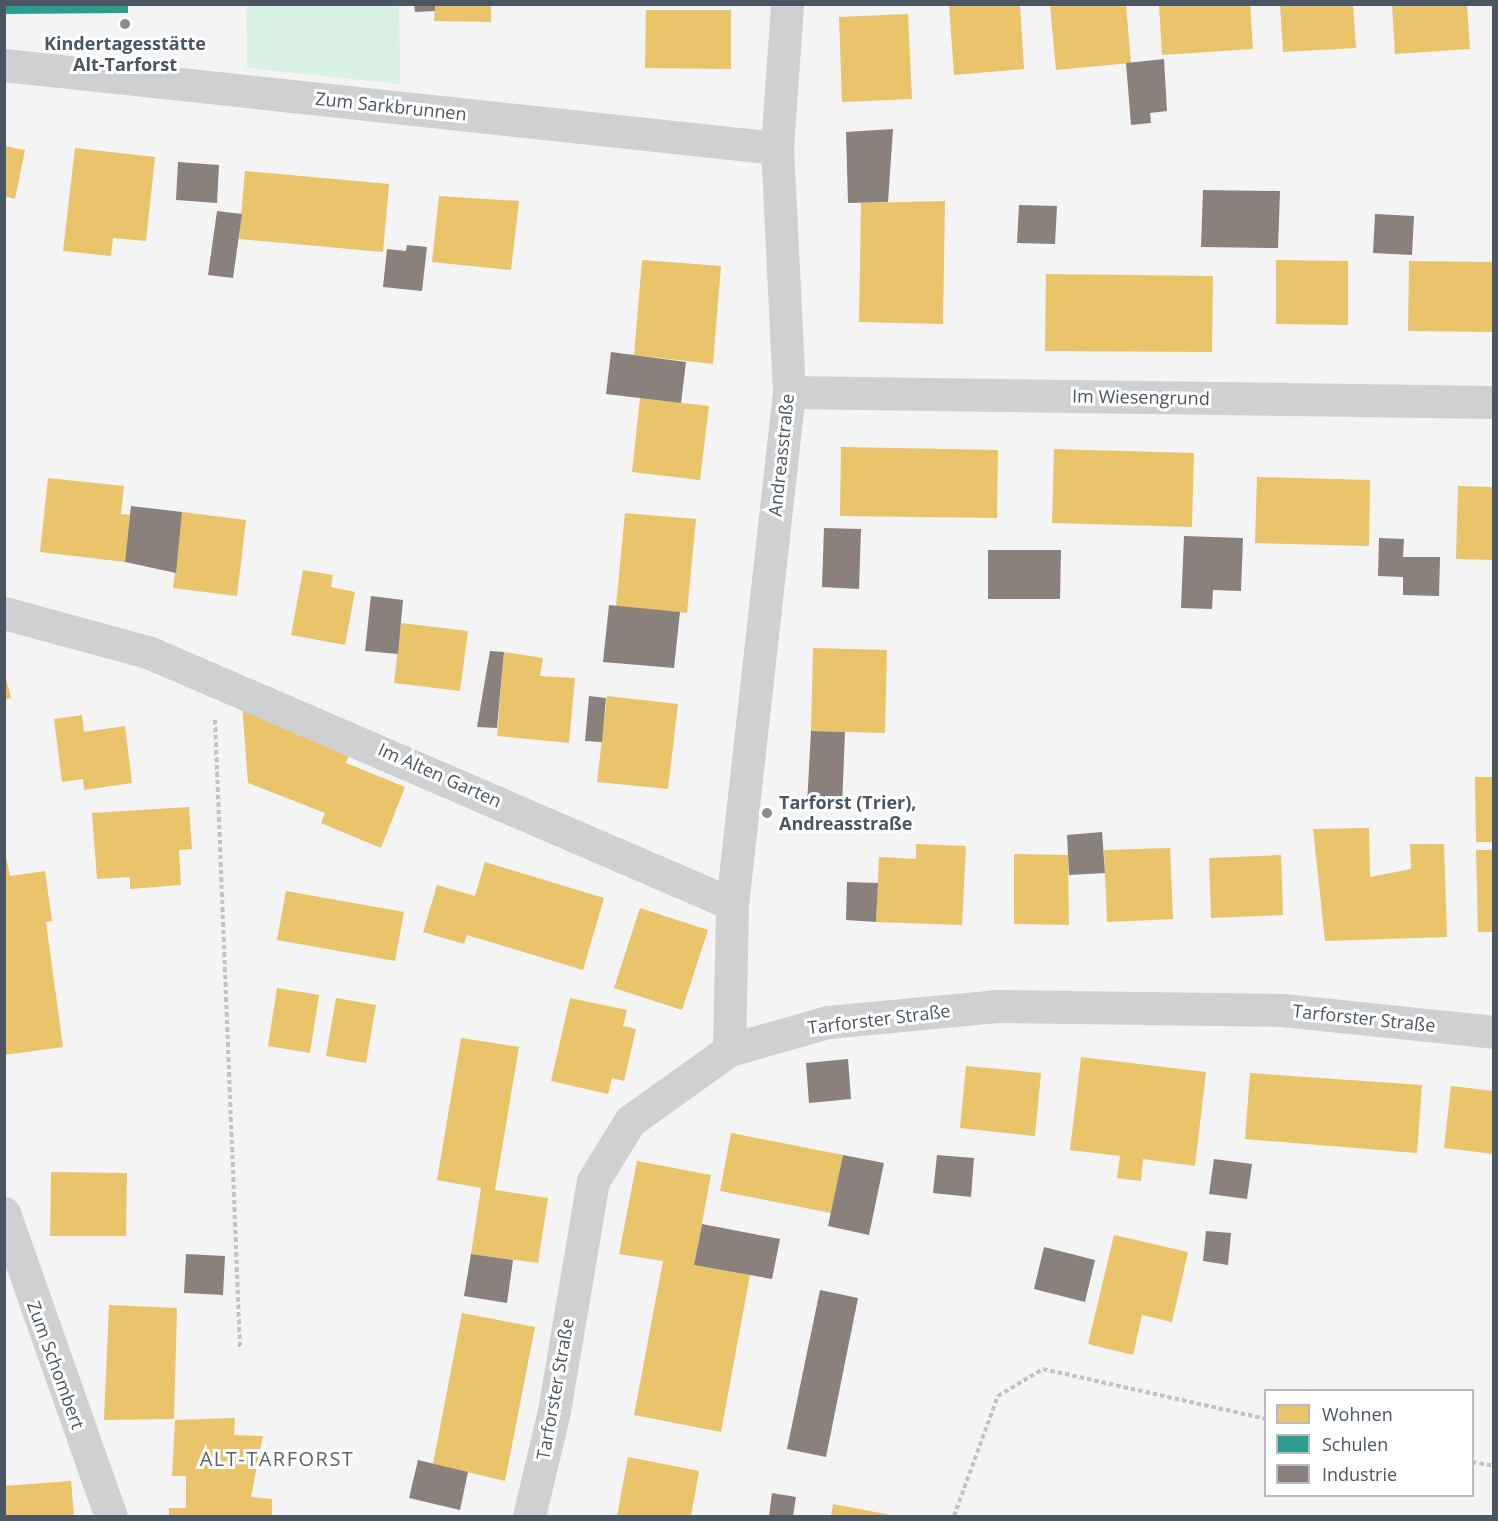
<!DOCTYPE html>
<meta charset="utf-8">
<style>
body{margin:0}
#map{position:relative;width:1498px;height:1521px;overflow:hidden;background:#f4f4f4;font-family:"Open Sans",sans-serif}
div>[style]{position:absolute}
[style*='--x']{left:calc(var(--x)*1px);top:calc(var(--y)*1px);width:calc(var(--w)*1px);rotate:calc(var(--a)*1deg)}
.green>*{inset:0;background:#d9f2e3}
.homes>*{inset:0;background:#e9c46a}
.schools>*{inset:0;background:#2a9d8f}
.industry>*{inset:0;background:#8a817c}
.path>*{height:4px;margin-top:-2px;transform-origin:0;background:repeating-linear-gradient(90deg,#bcc7c4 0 4.5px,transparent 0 7.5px)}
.street>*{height:33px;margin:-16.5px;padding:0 16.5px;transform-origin:16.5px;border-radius:16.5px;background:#ced0d2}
.dots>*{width:16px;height:16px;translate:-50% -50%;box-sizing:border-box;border:3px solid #fff;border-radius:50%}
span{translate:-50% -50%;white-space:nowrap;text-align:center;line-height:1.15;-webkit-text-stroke:6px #fff;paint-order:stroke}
.poi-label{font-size:18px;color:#4a5661;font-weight:700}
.left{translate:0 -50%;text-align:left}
.street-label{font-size:18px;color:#4a5661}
.neighbourhood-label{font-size:20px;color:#5f6368;letter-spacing:1.5px}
.frame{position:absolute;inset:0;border:6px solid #4a5661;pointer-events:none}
.legend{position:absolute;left:1264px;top:1389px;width:210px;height:108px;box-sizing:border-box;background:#fff;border:2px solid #b7bbc0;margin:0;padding:8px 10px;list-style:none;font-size:18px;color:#4a5661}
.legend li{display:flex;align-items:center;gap:12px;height:30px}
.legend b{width:30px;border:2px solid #b7bbc0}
</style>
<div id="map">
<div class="green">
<i style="clip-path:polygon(246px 5px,399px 5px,400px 84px,247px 68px)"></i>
</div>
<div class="homes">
<i style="clip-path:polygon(435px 4px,491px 4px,491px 22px,434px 21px)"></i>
<i style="clip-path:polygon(949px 4px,1020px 4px,1024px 69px,954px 75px)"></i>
<i style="clip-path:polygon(1159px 4px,1250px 4px,1253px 49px,1162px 55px)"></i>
<i style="clip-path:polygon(1280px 4px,1353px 4px,1356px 48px,1283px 52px)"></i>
<i style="clip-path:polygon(1050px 5px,1126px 5px,1131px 63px,1056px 70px)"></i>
<i style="clip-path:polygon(1392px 5px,1467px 5px,1470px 49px,1395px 54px)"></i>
<i style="clip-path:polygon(646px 10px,731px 10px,731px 69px,645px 68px)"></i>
<i style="clip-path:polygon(908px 14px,912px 99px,842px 102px,839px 17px)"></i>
<i style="clip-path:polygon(4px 146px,25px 150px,15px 199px,4px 196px)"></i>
<i style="clip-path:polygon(75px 148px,155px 157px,146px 241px,113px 238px,111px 256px,63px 251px)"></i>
<i style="clip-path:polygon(245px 171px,389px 184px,383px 252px,239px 239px)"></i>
<i style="clip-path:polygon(439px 196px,519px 201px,511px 270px,432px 262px)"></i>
<i style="clip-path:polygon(945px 201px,943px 324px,859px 322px,861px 203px)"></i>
<i style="clip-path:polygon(642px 260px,721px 266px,713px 364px,634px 355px)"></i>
<i style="clip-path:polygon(1276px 260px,1348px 261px,1348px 325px,1276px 324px)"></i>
<i style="clip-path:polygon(1409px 261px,1494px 262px,1494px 332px,1408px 331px)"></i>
<i style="clip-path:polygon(1046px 274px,1213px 276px,1212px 352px,1045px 351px)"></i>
<i style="clip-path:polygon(640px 398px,709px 406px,700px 480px,632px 472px)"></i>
<i style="clip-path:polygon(841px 447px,998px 450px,997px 518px,840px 516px)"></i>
<i style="clip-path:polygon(1054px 449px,1194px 453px,1192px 527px,1052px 523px)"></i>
<i style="clip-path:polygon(1257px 477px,1370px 480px,1369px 546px,1255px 543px)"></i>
<i style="clip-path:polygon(48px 478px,124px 486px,121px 514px,130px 515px,125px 562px,40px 552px)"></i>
<i style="clip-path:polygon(1458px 486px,1494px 487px,1494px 560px,1456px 559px)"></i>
<i style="clip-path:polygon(182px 512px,246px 520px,237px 596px,173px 588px)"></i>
<i style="clip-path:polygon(625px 513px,696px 519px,687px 613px,616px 606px)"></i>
<i style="clip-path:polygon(303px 570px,333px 575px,331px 587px,355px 592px,345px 645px,291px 635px)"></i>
<i style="clip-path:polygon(401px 623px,468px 631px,460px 691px,394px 683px)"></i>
<i style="clip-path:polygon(813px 648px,887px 650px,885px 733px,811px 731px)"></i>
<i style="clip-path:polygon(504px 652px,543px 658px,540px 676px,575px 678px,569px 743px,497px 736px)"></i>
<i style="clip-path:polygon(4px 671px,11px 698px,4px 700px)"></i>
<i style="clip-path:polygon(607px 696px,678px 704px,668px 789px,597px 782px)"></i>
<i style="clip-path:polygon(242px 704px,350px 751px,346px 763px,405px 787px,381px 848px,321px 823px,325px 813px,248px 783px)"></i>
<i style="clip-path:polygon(82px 715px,84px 732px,125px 726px,132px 783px,84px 790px,83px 779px,62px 782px,54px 719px)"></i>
<i style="clip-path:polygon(1475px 777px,1494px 777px,1494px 842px,1476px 842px)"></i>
<i style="clip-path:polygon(189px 807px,192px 849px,179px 850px,181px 885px,130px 889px,130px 877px,97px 879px,92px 813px)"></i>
<i style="clip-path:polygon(1369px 828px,1370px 877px,1411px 869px,1410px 844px,1444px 844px,1447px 937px,1325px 941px,1313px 829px)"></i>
<i style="clip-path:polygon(916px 844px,966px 846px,962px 925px,876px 922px,879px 857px,916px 859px)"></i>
<i style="clip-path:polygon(4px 848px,10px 876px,45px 871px,52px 921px,46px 922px,63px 1047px,4px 1055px)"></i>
<i style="clip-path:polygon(1170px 848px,1173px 919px,1107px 922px,1104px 850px)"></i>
<i style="clip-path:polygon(1476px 850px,1494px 850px,1494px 932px,1478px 932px)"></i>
<i style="clip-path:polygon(1014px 854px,1068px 855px,1069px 925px,1014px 924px)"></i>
<i style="clip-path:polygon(1281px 855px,1283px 915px,1211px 918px,1209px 858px)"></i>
<i style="clip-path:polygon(485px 862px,604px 898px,583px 970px,467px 935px,464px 944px,423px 932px,437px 885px,475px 896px)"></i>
<i style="clip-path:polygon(286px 891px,404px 912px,395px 961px,277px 940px)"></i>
<i style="clip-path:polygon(640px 908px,708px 930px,682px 1010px,614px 988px)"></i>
<i style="clip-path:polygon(277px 988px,319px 995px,310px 1053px,268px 1046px)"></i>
<i style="clip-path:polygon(336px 998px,376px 1005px,366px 1063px,326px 1056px)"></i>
<i style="clip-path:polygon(570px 998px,627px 1010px,623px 1026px,636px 1029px,624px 1081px,612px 1078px,608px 1094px,551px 1081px)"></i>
<i style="clip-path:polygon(461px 1038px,519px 1047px,495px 1190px,548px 1198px,538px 1263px,471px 1254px,481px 1188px,437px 1180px)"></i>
<i style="clip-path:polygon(1081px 1057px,1206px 1072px,1195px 1166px,1143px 1159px,1141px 1181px,1117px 1178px,1120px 1156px,1070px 1150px)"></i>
<i style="clip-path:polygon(966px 1066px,1041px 1073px,1035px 1136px,960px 1128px)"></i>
<i style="clip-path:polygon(1250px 1073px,1422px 1085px,1417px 1153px,1245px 1139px)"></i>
<i style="clip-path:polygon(1451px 1086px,1494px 1091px,1494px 1154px,1444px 1148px)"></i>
<i style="clip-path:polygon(731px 1133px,843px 1155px,831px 1213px,720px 1191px)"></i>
<i style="clip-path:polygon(637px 1161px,711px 1175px,694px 1265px,750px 1275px,721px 1432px,634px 1415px,663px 1261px,619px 1254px)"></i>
<i style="clip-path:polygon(51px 1172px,127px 1173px,126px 1236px,50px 1236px)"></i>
<i style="clip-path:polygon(1114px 1235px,1188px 1252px,1172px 1322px,1142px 1315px,1133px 1355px,1088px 1344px)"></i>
<i style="clip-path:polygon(109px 1305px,177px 1308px,174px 1419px,104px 1420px)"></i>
<i style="clip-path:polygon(462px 1313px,535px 1327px,505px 1481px,433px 1464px)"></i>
<i style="clip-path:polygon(235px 1418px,234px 1435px,263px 1436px,251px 1497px,272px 1499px,272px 1516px,169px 1516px,169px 1508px,186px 1508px,186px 1476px,172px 1476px,175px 1420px)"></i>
<i style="clip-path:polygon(628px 1457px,699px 1471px,691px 1516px,617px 1516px)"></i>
<i style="clip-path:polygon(71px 1481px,74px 1516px,4px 1516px,4px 1486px)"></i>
<i style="clip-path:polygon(833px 1504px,891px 1515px,890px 1516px,831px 1516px)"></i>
</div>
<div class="schools">
<i style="clip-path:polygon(4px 4px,128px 4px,128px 13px,4px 14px)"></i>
</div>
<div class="industry">
<i style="clip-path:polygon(414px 4px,435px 4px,435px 11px,415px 12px)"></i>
<i style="clip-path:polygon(1164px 59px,1167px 111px,1150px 113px,1151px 123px,1131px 125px,1126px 63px)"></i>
<i style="clip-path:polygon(893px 129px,888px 202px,848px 203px,846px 132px)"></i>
<i style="clip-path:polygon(178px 162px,219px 165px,217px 203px,176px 200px)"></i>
<i style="clip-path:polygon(1203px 190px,1280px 191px,1278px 248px,1201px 247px)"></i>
<i style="clip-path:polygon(1019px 205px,1057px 206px,1055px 244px,1017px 243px)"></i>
<i style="clip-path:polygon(217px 211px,242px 214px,233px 278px,208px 275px)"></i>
<i style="clip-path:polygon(1375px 214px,1414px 216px,1412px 255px,1373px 253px)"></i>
<i style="clip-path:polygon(407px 245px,427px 247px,422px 291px,383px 287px,387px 249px,406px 251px)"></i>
<i style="clip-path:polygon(611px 352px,686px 362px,681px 403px,606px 394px)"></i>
<i style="clip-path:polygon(131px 506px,182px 512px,176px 573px,125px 562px)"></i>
<i style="clip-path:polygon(824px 528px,861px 529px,859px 589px,822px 587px)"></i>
<i style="clip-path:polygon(1184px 536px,1243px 538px,1241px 591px,1213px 590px,1212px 609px,1181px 608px)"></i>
<i style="clip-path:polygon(1379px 538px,1404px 539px,1403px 557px,1440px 557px,1439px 596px,1403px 595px,1403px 577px,1378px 576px)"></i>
<i style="clip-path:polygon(988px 550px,1061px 550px,1060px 599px,988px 599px)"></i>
<i style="clip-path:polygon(371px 596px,403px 600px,398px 654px,365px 651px)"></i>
<i style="clip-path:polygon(609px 605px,680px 612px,674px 668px,603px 662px)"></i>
<i style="clip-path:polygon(490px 651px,504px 652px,497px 728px,477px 727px)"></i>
<i style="clip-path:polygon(589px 696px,606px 698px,602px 742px,585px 741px)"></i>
<i style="clip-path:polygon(811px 731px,845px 732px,842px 806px,807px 805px)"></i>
<i style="clip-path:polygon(1102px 832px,1105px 873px,1069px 875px,1067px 835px)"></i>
<i style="clip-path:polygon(847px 882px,878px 883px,876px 922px,846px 920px)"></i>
<i style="clip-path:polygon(848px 1059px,851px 1099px,809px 1103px,806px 1063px)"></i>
<i style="clip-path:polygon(843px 1155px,884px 1163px,869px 1235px,828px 1226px)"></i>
<i style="clip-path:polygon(937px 1155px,974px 1158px,971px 1197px,933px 1193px)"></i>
<i style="clip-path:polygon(1214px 1159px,1252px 1164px,1247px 1199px,1209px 1194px)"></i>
<i style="clip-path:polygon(702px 1224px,780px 1239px,772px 1279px,694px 1265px)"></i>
<i style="clip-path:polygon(1206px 1231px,1231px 1233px,1228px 1265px,1203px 1261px)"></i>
<i style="clip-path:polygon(1044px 1247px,1095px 1260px,1085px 1302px,1034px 1289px)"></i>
<i style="clip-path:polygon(186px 1254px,225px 1256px,223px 1295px,184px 1293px)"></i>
<i style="clip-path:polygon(471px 1254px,513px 1260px,507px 1303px,464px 1296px)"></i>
<i style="clip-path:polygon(820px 1290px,858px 1298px,826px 1457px,787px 1449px)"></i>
<i style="clip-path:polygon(418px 1460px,468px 1472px,460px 1510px,409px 1498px)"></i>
<i style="clip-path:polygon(772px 1493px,796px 1497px,793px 1516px,769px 1516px)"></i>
</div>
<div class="path">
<i style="--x:215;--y:720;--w:628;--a:87.72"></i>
<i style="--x:1472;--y:1462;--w:22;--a:10"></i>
<i style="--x:954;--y:1516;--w:128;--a:-69.9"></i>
<i style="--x:998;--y:1396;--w:52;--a:-31"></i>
<i style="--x:1043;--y:1369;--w:229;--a:12.6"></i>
</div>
<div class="street">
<i style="--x:4;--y:65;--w:777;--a:6.13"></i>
<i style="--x:789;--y:392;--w:705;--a:0.81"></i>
<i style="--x:4;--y:613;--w:149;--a:15.2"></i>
<i style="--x:148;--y:652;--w:636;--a:23.34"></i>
<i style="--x:729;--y:1050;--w:146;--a:-88.8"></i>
<i style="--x:732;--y:904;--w:515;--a:-83.65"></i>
<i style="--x:789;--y:392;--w:244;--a:-92.8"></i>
<i style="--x:777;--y:148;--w:144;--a:-86"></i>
<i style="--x:4;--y:1213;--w:321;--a:70.6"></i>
<i style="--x:529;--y:1516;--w:108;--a:-76.6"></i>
<i style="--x:554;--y:1411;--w:233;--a:-80.4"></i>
<i style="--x:593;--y:1181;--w:70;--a:-58.3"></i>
<i style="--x:630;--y:1121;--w:122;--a:-35.6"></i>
<i style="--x:729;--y:1050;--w:103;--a:-15.8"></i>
<i style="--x:828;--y:1022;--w:169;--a:-5.4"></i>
<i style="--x:996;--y:1006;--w:286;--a:0.8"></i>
<i style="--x:1282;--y:1010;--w:213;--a:5.9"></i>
</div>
<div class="dots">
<i style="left:125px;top:24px;background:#868d94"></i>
<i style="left:767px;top:813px;background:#868d94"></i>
</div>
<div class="poi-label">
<span style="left:125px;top:54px">Kindertagesstätte<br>Alt-Tarforst</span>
<span class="left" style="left:779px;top:813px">Tarforst (Trier),<br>Andreasstraße</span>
</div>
<div class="street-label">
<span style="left:391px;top:106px;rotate:6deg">Zum Sarkbrunnen</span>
<span style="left:1141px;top:397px;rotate:1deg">Im Wiesengrund</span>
<span style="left:781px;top:455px;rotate:-84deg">Andreasstraße</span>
<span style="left:440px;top:775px;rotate:24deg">Im Alten Garten</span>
<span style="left:1364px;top:1018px;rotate:6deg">Tarforster Straße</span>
<span style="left:879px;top:1019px;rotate:-7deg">Tarforster Straße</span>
<span style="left:56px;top:1365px;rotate:70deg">Zum Schombert</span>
<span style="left:555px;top:1389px;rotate:-80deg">Tarforster Straße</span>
</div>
<div class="neighbourhood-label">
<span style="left:277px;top:1458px">ALT-TARFORST</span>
</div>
<div class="frame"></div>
<ul class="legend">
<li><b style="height:16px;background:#e9c46a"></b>Wohnen</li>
<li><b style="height:16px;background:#2a9d8f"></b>Schulen</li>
<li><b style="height:16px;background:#8a817c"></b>Industrie</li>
</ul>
</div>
